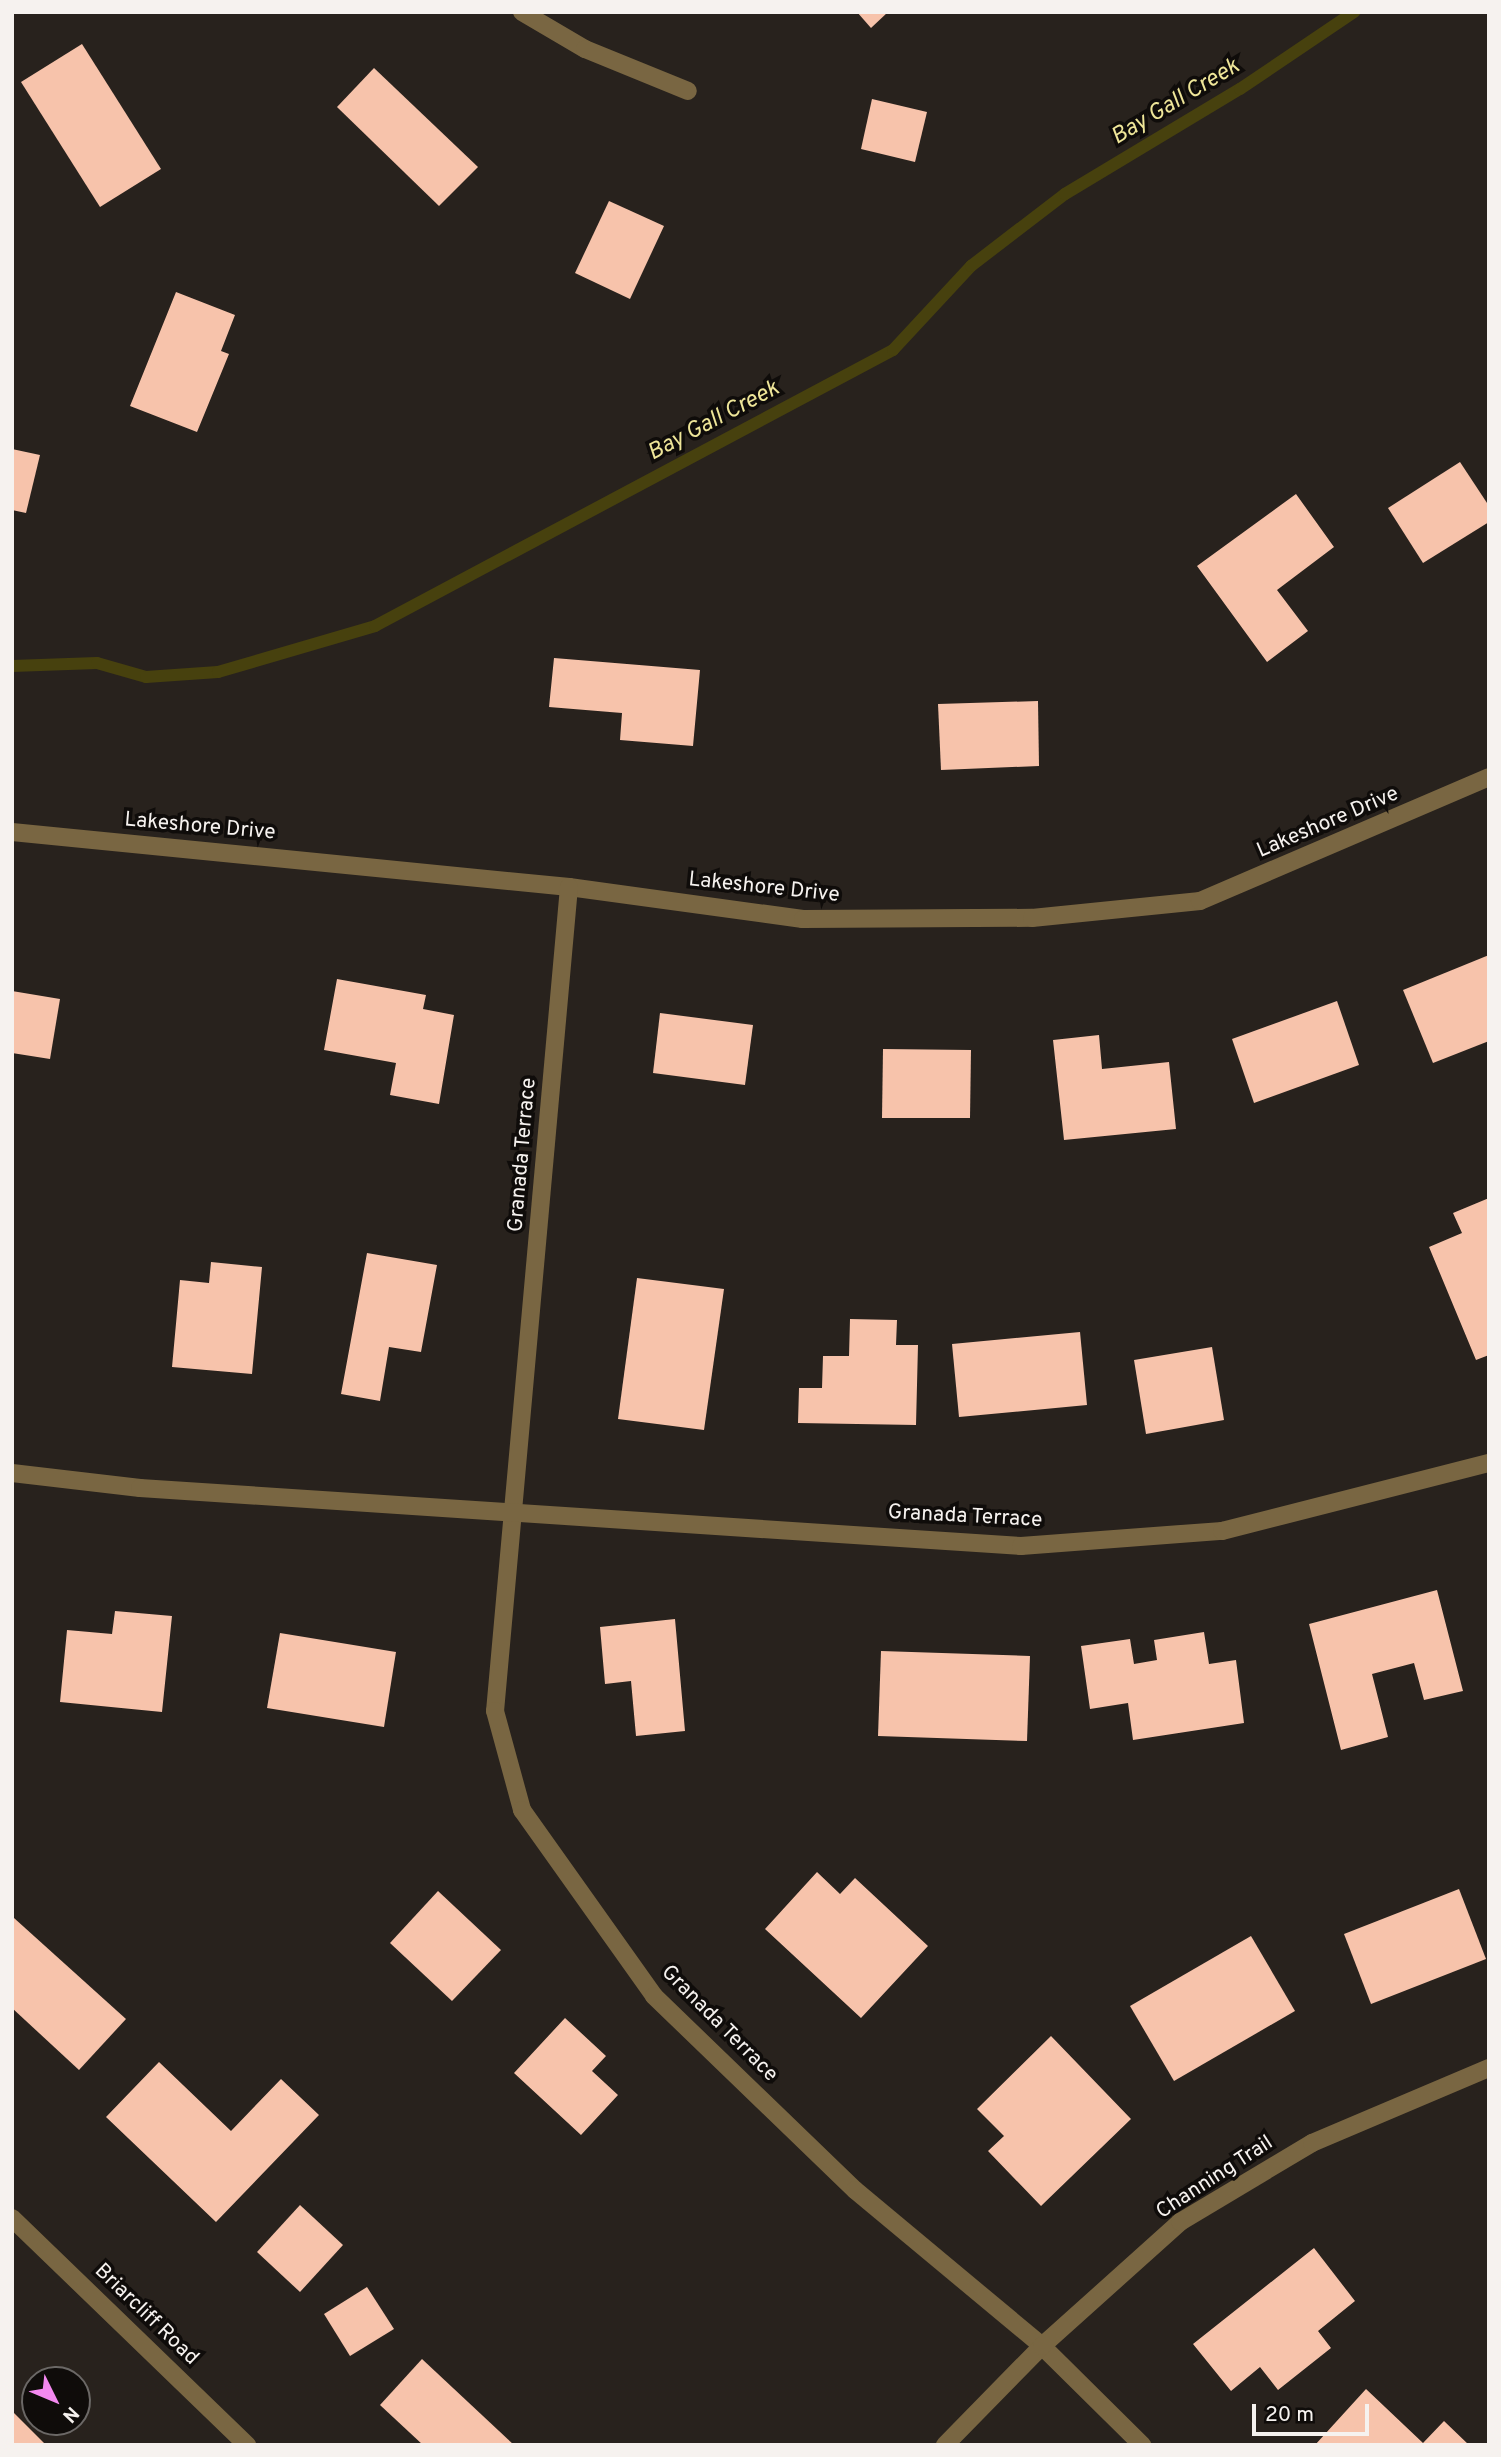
<!DOCTYPE html>
<style>
body{margin:0}
#map{position:relative;width:1501px;height:2457px;overflow:hidden;background:#28221d;font-family:Overpass,sans-serif}
div>[style]{position:absolute}
[style*='--x']{left:calc(var(--x)*1px);top:calc(var(--y)*1px);width:calc(var(--w)*1px);rotate:calc(var(--a)*1deg)}
.stream>*{height:12px;margin:-6px;padding:0 6px;transform-origin:6px;border-radius:6px;background:#47410e}
.building>*{inset:0;background:#f7c3ab}
.minor>*{height:18px;margin:-9px;padding:0 9px;transform-origin:9px;border-radius:9px;background:#796642}
span{translate:-50% -50%;white-space:nowrap;text-align:center;line-height:1.15;-webkit-text-stroke:7px #0f0c0a;paint-order:stroke}
.street-label{font-size:21px;color:#f6f2ef}
.water-label{font-size:23px;color:#efe699;font-style:italic}
.frame{position:absolute;inset:0;border:14px solid #f6f2ef;pointer-events:none}
.north{position:absolute;left:21px;top:2366px;width:70px;height:70px;box-sizing:border-box;background:#0f0c0a;border:2px solid #6b6866;border-radius:50%;rotate:133deg;font-size:19px;font-weight:700;line-height:28px;text-align:center;color:#f6f2ef}
.north::after{content:'';display:block;margin:auto;width:24px;height:32px;background:#f489f0;clip-path:polygon(50% 0,100% 100%,50% 72%,0 100%)}
.scale{position:absolute;left:1252px;top:2404px;width:117px;height:32px;box-sizing:border-box;border:4px solid #f6f2ef;border-top:0;padding-left:9px;font-size:21px;line-height:24px;white-space:nowrap;color:#f6f2ef;-webkit-text-stroke:5px #0f0c0a;paint-order:stroke}
</style>
<div id="map">
<div class="stream">
<i style="--x:12;--y:666;--w:85;--a:-2"></i>
<i style="--x:97;--y:663;--w:51;--a:15.9"></i>
<i style="--x:146;--y:677;--w:72;--a:-4"></i>
<i style="--x:218;--y:672;--w:164;--a:-16.3"></i>
<i style="--x:375;--y:626;--w:587;--a:-28.05"></i>
<i style="--x:893;--y:350;--w:115;--a:-47.1"></i>
<i style="--x:971;--y:266;--w:118;--a:-37.5"></i>
<i style="--x:1065;--y:194;--w:204;--a:-31"></i>
<i style="--x:1240;--y:89;--w:138;--a:-34"></i>
</div>
<div class="building">
<i style="clip-path:polygon(857px 12px,888px 12px,871px 28px)"></i>
<i style="clip-path:polygon(82px 44px,161px 169px,100px 207px,21px 82px)"></i>
<i style="clip-path:polygon(374px 68px,478px 167px,439px 206px,337px 107px)"></i>
<i style="clip-path:polygon(872px 99px,927px 112px,915px 162px,861px 149px)"></i>
<i style="clip-path:polygon(609px 201px,664px 226px,630px 299px,575px 273px)"></i>
<i style="clip-path:polygon(176px 292px,235px 315px,221px 351px,229px 354px,197px 432px,130px 406px)"></i>
<i style="clip-path:polygon(12px 449px,40px 455px,26px 513px,12px 510px)"></i>
<i style="clip-path:polygon(1460px 462px,1489px 506px,1489px 522px,1423px 563px,1388px 508px)"></i>
<i style="clip-path:polygon(1296px 494px,1334px 547px,1277px 590px,1308px 631px,1267px 662px,1197px 566px)"></i>
<i style="clip-path:polygon(554px 658px,700px 670px,693px 746px,620px 740px,622px 713px,549px 707px)"></i>
<i style="clip-path:polygon(1038px 701px,1039px 766px,941px 770px,938px 704px)"></i>
<i style="clip-path:polygon(1489px 955px,1489px 1041px,1433px 1063px,1403px 990px)"></i>
<i style="clip-path:polygon(337px 979px,426px 995px,423px 1009px,454px 1015px,439px 1104px,390px 1095px,396px 1063px,324px 1050px)"></i>
<i style="clip-path:polygon(12px 991px,60px 999px,50px 1059px,12px 1053px)"></i>
<i style="clip-path:polygon(1337px 1001px,1359px 1065px,1254px 1103px,1232px 1039px)"></i>
<i style="clip-path:polygon(660px 1013px,753px 1025px,745px 1085px,653px 1073px)"></i>
<i style="clip-path:polygon(1099px 1035px,1102px 1069px,1169px 1062px,1176px 1129px,1064px 1140px,1053px 1040px)"></i>
<i style="clip-path:polygon(883px 1049px,971px 1050px,970px 1118px,882px 1118px)"></i>
<i style="clip-path:polygon(1489px 1198px,1489px 1355px,1476px 1360px,1429px 1247px,1462px 1233px,1453px 1213px)"></i>
<i style="clip-path:polygon(367px 1253px,437px 1265px,421px 1352px,389px 1347px,380px 1401px,341px 1394px)"></i>
<i style="clip-path:polygon(211px 1262px,262px 1267px,252px 1374px,172px 1367px,180px 1280px,209px 1283px)"></i>
<i style="clip-path:polygon(637px 1278px,724px 1289px,704px 1430px,618px 1419px)"></i>
<i style="clip-path:polygon(850px 1319px,897px 1320px,896px 1345px,918px 1345px,916px 1425px,798px 1423px,799px 1388px,822px 1388px,823px 1356px,849px 1356px)"></i>
<i style="clip-path:polygon(1080px 1332px,1087px 1405px,959px 1417px,952px 1344px)"></i>
<i style="clip-path:polygon(1212px 1347px,1224px 1420px,1146px 1434px,1134px 1360px)"></i>
<i style="clip-path:polygon(1437px 1590px,1463px 1691px,1424px 1700px,1414px 1663px,1372px 1674px,1388px 1737px,1341px 1750px,1309px 1624px)"></i>
<i style="clip-path:polygon(115px 1611px,172px 1616px,162px 1712px,60px 1702px,67px 1630px,112px 1634px)"></i>
<i style="clip-path:polygon(675px 1619px,685px 1731px,636px 1736px,631px 1681px,605px 1684px,600px 1627px)"></i>
<i style="clip-path:polygon(1204px 1632px,1209px 1664px,1236px 1660px,1244px 1723px,1133px 1740px,1128px 1703px,1090px 1709px,1081px 1646px,1130px 1639px,1134px 1664px,1157px 1660px,1154px 1640px)"></i>
<i style="clip-path:polygon(280px 1633px,396px 1652px,384px 1727px,267px 1708px)"></i>
<i style="clip-path:polygon(881px 1651px,1030px 1656px,1027px 1741px,878px 1736px)"></i>
<i style="clip-path:polygon(817px 1872px,840px 1894px,855px 1878px,928px 1946px,861px 2018px,765px 1929px)"></i>
<i style="clip-path:polygon(1459px 1889px,1486px 1959px,1371px 2004px,1344px 1934px)"></i>
<i style="clip-path:polygon(438px 1891px,501px 1950px,452px 2001px,390px 1943px)"></i>
<i style="clip-path:polygon(14px 1918px,126px 2019px,79px 2070px,12px 2008px)"></i>
<i style="clip-path:polygon(1251px 1936px,1295px 2011px,1174px 2081px,1130px 2006px)"></i>
<i style="clip-path:polygon(565px 2018px,606px 2056px,592px 2071px,618px 2095px,581px 2135px,514px 2073px)"></i>
<i style="clip-path:polygon(1051px 2036px,1131px 2119px,1041px 2206px,988px 2151px,1004px 2136px,977px 2109px)"></i>
<i style="clip-path:polygon(159px 2062px,231px 2131px,281px 2079px,319px 2115px,216px 2222px,106px 2117px)"></i>
<i style="clip-path:polygon(300px 2205px,343px 2245px,300px 2292px,257px 2252px)"></i>
<i style="clip-path:polygon(1314px 2248px,1355px 2301px,1318px 2331px,1331px 2348px,1278px 2390px,1260px 2367px,1231px 2391px,1193px 2344px)"></i>
<i style="clip-path:polygon(367px 2287px,394px 2329px,350px 2356px,324px 2314px)"></i>
<i style="clip-path:polygon(422px 2359px,514px 2445px,423px 2445px,380px 2405px)"></i>
<i style="clip-path:polygon(1366px 2389px,1423px 2443px,1444px 2421px,1469px 2445px,1315px 2445px)"></i>
<i style="clip-path:polygon(12px 2411px,46px 2445px,12px 2445px)"></i>
</div>
<div class="minor">
<i style="--x:522;--y:12;--w:73;--a:30.4"></i>
<i style="--x:585;--y:49;--w:111;--a:22.2"></i>
<i style="--x:12;--y:832;--w:560;--a:5.64"></i>
<i style="--x:569;--y:887;--w:236;--a:7.8"></i>
<i style="--x:803;--y:919;--w:229;--a:-0.3"></i>
<i style="--x:1032;--y:918;--w:169;--a:-5.8"></i>
<i style="--x:1200;--y:901;--w:314;--a:-23.2"></i>
<i style="--x:569;--y:887;--w:827;--a:95.13"></i>
<i style="--x:495;--y:1711;--w:103;--a:74.7"></i>
<i style="--x:522;--y:1810;--w:228;--a:54.6"></i>
<i style="--x:654;--y:1996;--w:279;--a:44"></i>
<i style="--x:855;--y:2190;--w:244;--a:39.8"></i>
<i style="--x:1042;--y:2346;--w:141;--a:44.7"></i>
<i style="--x:12;--y:1473;--w:129;--a:6.7"></i>
<i style="--x:140;--y:1488;--w:883;--a:3.77"></i>
<i style="--x:1021;--y:1546;--w:202;--a:-4.3"></i>
<i style="--x:1222;--y:1531;--w:276;--a:-14.3"></i>
<i style="--x:12;--y:2218;--w:327;--a:44"></i>
<i style="--x:945;--y:2445;--w:139;--a:-45.6"></i>
<i style="--x:1042;--y:2346;--w:186;--a:-41.9"></i>
<i style="--x:1180;--y:2222;--w:154;--a:-30.9"></i>
<i style="--x:1312;--y:2143;--w:192;--a:-23"></i>
</div>
<div class="street-label">
<span style="left:1328px;top:823px;rotate:-23deg">Lakeshore Drive</span>
<span style="left:200px;top:827px;rotate:5deg">Lakeshore Drive</span>
<span style="left:764px;top:888px;rotate:6deg">Lakeshore Drive</span>
<span style="left:523px;top:1155px;rotate:-85deg">Granada Terrace</span>
<span style="left:965px;top:1517px;rotate:3deg">Granada Terrace</span>
<span style="left:719px;top:2024px;rotate:45deg">Granada Terrace</span>
<span style="left:1215px;top:2178px;rotate:-33deg">Channing Trail</span>
<span style="left:146px;top:2315px;rotate:44deg">Briarcliff Road</span>
</div>
<div class="water-label">
<span style="left:1176px;top:103px;rotate:-31deg">Bay Gall Creek</span>
<span style="left:714px;top:422px;rotate:-28deg">Bay Gall Creek</span>
</div>
<div class="frame"></div>
<div class="north">N</div>
<div class="scale">20 m</div>
</div>
